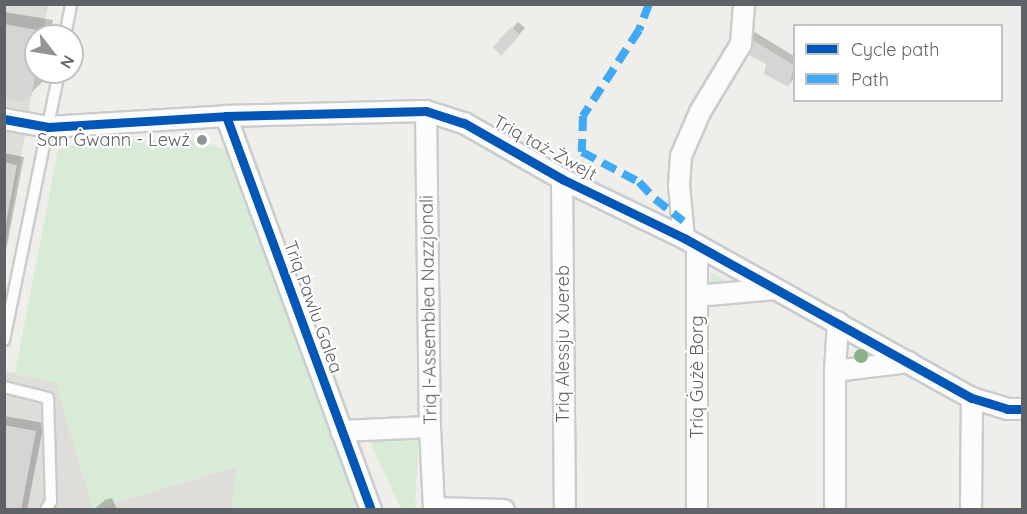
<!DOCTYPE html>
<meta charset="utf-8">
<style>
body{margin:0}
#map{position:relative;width:1027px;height:514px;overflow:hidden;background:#efeeea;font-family:Quicksand,sans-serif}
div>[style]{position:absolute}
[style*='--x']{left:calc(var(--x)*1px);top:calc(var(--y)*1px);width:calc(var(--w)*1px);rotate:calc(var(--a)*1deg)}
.industrial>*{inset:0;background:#dfddda}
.green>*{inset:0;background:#d8ebd6}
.shadow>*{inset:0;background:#0003}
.building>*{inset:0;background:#d6d5d3}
.roads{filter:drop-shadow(2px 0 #cbcccc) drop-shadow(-2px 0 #cbcccc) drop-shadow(0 2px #cbcccc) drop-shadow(0 -2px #cbcccc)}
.lane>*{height:10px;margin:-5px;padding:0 5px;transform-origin:5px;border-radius:5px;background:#fdfcfc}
.street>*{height:20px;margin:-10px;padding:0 10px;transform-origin:10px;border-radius:10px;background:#fdfcfc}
.quiet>*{height:8px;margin-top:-4px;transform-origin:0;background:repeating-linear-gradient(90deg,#3fa9f5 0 15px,transparent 0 23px)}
.cycleway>*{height:9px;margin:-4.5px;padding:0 4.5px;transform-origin:4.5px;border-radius:4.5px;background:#0057b8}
.trees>*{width:14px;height:14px;margin:-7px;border-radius:50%;background:#88b388}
.dots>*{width:16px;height:16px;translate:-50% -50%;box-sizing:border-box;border:3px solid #fff;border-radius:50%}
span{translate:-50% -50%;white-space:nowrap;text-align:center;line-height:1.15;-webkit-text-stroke:4.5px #fff;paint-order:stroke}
.poi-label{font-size:18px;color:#5f6368}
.right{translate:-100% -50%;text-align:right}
.street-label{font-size:18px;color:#5f6368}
.frame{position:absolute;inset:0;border:6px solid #5f6368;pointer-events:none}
.legend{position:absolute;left:793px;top:24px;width:210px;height:78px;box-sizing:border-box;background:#fff;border:2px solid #bfc1c3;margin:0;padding:8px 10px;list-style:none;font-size:18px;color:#5f6368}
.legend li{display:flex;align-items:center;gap:12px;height:30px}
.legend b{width:30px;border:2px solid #bfc1c3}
.north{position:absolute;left:24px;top:24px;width:60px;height:60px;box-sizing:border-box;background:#fff;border:2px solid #bfc1c3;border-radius:50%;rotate:121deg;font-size:16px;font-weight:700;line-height:24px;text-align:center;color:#5f6368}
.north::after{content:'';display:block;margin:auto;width:21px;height:27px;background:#919496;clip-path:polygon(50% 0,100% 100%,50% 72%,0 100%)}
</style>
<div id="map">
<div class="industrial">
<i style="clip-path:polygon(5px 5px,48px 5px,42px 36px,36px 36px,36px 70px,5px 250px)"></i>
<i style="clip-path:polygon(4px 371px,56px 383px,93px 509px,5px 509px)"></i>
<i style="clip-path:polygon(238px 466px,231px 509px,94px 510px,101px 507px)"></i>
</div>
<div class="green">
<i style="clip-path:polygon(202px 140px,225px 150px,357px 509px,231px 509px,237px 466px,93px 509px,56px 383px,15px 373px,58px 150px,81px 142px)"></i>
<i style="clip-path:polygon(711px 272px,738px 287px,710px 287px)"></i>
<i style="clip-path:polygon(419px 439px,415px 509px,401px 509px,370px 442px)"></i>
</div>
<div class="shadow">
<i style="clip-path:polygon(4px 12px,53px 20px,50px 36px,36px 36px,36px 72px,44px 72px,42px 82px,31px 93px,4px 97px)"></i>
<i style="clip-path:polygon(518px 22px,525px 28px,501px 54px,495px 47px)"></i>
<i style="clip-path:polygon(753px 31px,794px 56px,794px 78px,789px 85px,748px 36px)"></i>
<i style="clip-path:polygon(4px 153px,24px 157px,4px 261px)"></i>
<i style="clip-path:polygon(4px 416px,44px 423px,27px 510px,4px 510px)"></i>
<i style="clip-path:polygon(112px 498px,117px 510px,93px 510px,105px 500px)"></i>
</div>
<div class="building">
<i style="clip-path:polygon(4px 24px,43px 31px,42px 36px,36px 36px,36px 70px,32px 94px,21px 102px,4px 98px)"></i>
<i style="clip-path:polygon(511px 27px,520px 35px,501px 56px,493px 47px)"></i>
<i style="clip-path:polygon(746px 36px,794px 65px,789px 87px,764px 74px,766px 64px,743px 52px)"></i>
<i style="clip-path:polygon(4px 162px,17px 165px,6px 223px,4px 223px)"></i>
<i style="clip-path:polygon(4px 425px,36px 431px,21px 510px,4px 510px)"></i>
</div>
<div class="roads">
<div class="lane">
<i style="--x:65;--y:36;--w:33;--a:-79"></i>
<i style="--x:4;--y:340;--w:274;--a:-78.4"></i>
<i style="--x:4;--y:387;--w:45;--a:14"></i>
<i style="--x:48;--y:398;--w:103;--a:88.3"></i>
<i style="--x:51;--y:501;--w:10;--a:119"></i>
</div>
<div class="street">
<i style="--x:426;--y:111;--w:316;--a:89.3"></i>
<i style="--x:430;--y:427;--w:83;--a:87.2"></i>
<i style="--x:226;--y:116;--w:420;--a:69.8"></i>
<i style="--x:4;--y:119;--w:45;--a:10.3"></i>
<i style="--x:48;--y:127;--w:178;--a:-3.5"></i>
<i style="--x:226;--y:116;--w:200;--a:-1.4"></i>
<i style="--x:426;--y:111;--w:40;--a:18"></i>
<i style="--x:464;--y:123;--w:113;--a:29.7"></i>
<i style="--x:562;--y:179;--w:136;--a:25.8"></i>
<i style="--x:684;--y:238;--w:329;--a:29.1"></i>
<i style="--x:972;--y:398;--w:37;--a:17"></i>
<i style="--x:1007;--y:409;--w:15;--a:0"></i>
<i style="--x:562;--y:179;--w:331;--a:89.5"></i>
<i style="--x:684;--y:238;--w:53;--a:-95.4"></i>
<i style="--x:679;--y:185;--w:29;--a:-86"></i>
<i style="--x:681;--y:156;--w:48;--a:-66.6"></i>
<i style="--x:700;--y:112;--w:79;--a:-58.9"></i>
<i style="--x:741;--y:44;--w:40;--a:-85.7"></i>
<i style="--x:697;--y:296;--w:78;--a:-5.1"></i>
<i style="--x:835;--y:371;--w:74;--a:-7"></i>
<i style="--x:341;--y:431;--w:89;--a:-2.6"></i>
<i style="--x:434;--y:508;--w:70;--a:1.6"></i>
<i style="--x:697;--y:510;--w:265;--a:-90"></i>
<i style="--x:835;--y:510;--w:139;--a:-90"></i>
<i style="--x:835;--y:371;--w:49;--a:-86.5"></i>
<i style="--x:971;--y:510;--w:112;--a:-89.5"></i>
</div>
</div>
<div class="quiet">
<i style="--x:649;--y:4;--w:28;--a:111"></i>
<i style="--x:639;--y:30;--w:103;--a:123.1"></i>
<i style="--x:583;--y:116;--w:36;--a:92"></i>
<i style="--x:582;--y:152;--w:64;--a:27.8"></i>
<i style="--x:639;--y:182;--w:23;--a:47"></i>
<i style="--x:655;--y:199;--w:36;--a:38"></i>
</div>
<div class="cycleway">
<i style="--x:226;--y:116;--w:420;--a:69.8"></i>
<i style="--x:4;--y:119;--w:45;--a:10.3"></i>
<i style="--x:48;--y:127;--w:178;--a:-3.5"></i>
<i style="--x:226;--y:116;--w:200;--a:-1.4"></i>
<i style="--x:426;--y:111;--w:40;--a:18"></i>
<i style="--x:464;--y:123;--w:113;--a:29.7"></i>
<i style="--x:562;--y:179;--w:136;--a:25.8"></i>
<i style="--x:684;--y:238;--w:329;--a:29.1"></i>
<i style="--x:972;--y:398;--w:37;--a:17"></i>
<i style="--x:1007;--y:409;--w:15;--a:0"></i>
</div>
<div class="trees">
<i style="left:861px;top:356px"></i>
</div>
<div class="dots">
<i style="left:202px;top:140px;background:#919496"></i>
</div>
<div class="poi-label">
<span class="right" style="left:190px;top:140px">San Ġwann - Lewż</span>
</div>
<div class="street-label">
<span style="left:545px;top:148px;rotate:29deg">Triq taż-Żwejt</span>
<span style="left:313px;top:307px;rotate:70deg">Triq Pawlu Galea</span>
<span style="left:429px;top:310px;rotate:-91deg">Triq l-Assemblea Nazzjonali</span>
<span style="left:563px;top:344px;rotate:-90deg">Triq Alessju Xuereb</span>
<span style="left:697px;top:377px;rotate:-90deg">Triq Ġużè Borg</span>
</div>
<div class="frame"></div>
<ul class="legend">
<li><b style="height:8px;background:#0057b8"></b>Cycle path</li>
<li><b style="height:8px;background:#3fa9f5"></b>Path</li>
</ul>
<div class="north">N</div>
</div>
